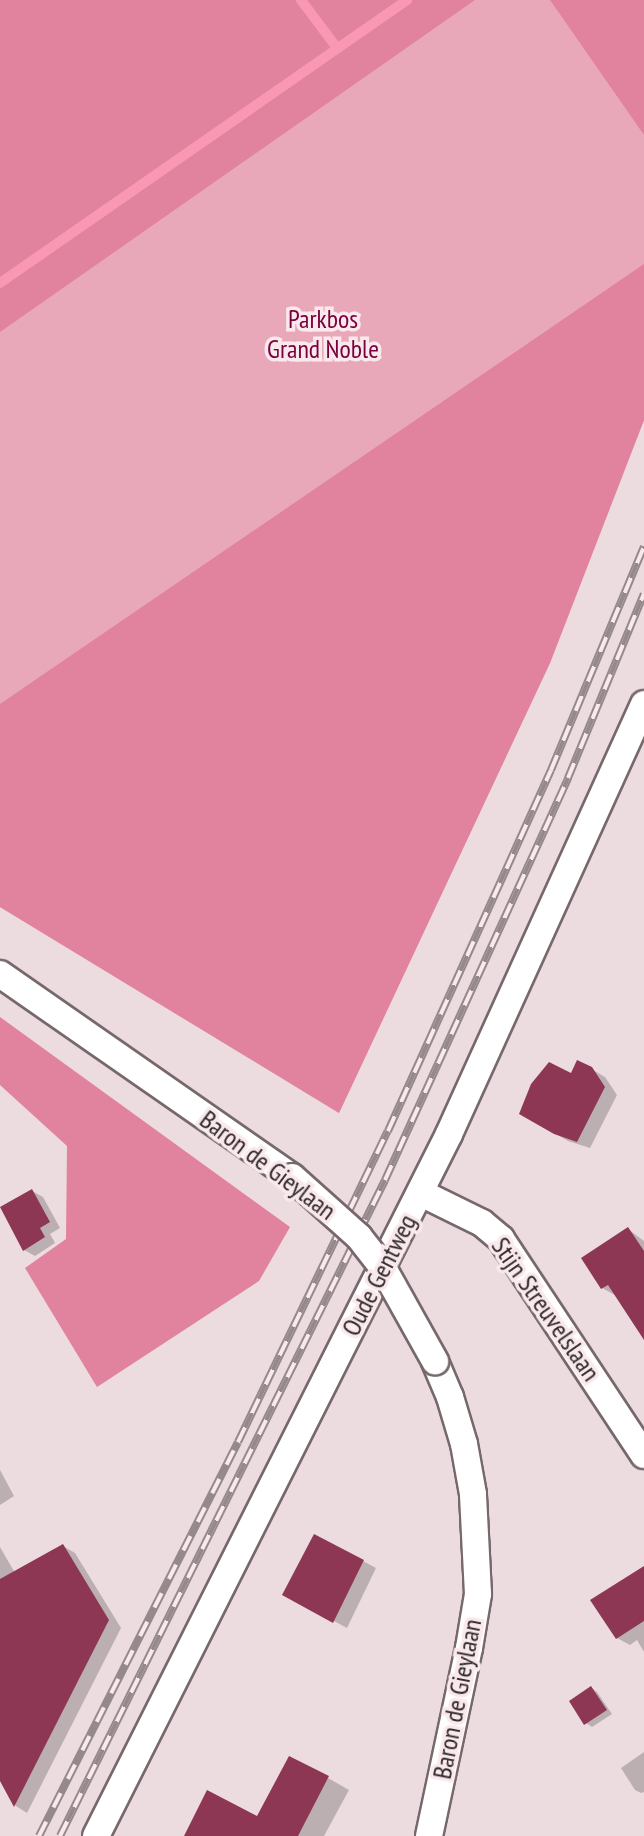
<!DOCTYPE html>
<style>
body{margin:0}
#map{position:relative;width:644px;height:1836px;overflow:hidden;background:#ecdbdf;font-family:"PT Sans Narrow",sans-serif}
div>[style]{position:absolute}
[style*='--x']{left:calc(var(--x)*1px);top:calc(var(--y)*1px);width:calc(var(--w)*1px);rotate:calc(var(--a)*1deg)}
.green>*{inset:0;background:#e8a8b9}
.forest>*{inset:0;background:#e1829e}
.shadow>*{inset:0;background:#0003}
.stream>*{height:10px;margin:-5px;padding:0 5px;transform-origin:5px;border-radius:5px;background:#fa98b4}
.building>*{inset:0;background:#8e3754}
.roads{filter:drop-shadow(2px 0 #76686b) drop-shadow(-2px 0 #76686b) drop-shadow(0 2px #76686b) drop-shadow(0 -2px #76686b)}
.street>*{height:26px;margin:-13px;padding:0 13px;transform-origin:13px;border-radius:13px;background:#fff}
.rail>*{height:8px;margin-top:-4px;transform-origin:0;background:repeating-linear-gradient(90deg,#fae9ec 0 16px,#95898c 0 32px);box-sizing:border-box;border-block:2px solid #95898c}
.bridges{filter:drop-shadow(2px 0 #76686b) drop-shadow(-2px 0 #76686b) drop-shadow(0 2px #76686b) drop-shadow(0 -2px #76686b)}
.street-bridge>*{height:26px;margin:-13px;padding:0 13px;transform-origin:13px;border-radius:13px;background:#fff}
span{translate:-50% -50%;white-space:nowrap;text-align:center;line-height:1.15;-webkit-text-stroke:7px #fae9ec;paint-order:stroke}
.park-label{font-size:26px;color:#7b013c}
.street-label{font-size:26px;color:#2e2829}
</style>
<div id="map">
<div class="green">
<i style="clip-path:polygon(0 0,644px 0,644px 420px,550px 663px,339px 1113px,0 907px)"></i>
</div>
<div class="forest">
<i style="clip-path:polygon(0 0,475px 0,0 332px)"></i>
<i style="clip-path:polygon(551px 0,644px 0,644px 135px,550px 0)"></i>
<i style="clip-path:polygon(644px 264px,644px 420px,550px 663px,339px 1113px,0 907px,0 704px)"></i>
<i style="clip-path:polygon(0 1017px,290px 1227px,259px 1281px,97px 1387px,25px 1268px,66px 1239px,67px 1146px,0 1085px)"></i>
</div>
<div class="shadow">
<i style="clip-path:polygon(591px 1069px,605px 1077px,617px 1095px,590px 1148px,568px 1141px,521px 1113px)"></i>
<i style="clip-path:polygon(32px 1191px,43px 1197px,60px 1228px,50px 1234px,55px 1243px,35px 1256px,24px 1250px,1px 1208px)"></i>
<i style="clip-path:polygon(628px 1229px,644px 1241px,644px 1332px,615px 1295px,602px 1288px)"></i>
<i style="clip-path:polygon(0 1470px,14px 1496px,0 1505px)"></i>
<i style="clip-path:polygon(63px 1546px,75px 1553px,121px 1628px,27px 1813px,16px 1806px,0 1776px,0 1547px,15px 1573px)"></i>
<i style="clip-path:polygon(363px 1561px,376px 1568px,347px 1628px,285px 1595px)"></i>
<i style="clip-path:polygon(644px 1568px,644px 1652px,637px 1640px,630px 1645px,617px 1638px)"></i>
<i style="clip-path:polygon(591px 1688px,597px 1692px,612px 1714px,592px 1727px,586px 1723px)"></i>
<i style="clip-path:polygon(644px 1752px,644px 1792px,641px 1793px,635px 1790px,621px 1768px)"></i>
<i style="clip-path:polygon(328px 1778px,349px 1790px,324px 1836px,186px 1836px,258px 1818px)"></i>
</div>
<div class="stream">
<i style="--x:301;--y:0;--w:60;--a:53.1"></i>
<i style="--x:0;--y:283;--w:496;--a:-34.8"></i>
</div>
<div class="building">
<i style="clip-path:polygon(577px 1060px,592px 1067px,605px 1087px,577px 1142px,554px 1134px,519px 1114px,531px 1084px,549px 1062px,571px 1073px)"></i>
<i style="clip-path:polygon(32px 1189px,50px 1222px,40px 1228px,45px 1237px,23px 1251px,0 1207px)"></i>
<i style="clip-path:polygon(628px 1227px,644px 1251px,644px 1340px,608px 1285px,601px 1289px,581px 1258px)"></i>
<i style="clip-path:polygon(314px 1534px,364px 1560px,333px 1623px,282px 1595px)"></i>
<i style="clip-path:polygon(63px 1544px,109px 1620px,14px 1807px,0 1781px,0 1579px)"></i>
<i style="clip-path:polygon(644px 1566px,644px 1621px,616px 1639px,590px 1600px)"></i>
<i style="clip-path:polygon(591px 1686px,607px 1710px,584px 1725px,569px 1701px)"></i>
<i style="clip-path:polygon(289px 1756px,329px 1776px,298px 1836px,184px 1836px,207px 1790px,257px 1816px)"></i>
</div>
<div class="roads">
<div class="street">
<i style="--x:0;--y:974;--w:356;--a:34.8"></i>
<i style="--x:421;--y:1193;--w:68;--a:26.2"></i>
<i style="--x:482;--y:1223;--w:25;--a:40"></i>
<i style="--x:501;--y:1239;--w:259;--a:56.5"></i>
<i style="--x:96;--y:1836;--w:786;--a:-63.3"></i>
<i style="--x:449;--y:1134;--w:472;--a:-65.6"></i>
<i style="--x:429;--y:1836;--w:192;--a:-78"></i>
<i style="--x:469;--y:1648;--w:55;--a:-80.5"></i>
<i style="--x:478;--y:1594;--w:100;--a:-92.9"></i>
<i style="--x:473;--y:1494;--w:51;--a:-100.2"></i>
<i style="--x:464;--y:1444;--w:49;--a:-106.6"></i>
<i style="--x:450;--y:1397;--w:39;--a:-113"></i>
</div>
</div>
<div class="rail">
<i style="--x:39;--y:1836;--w:441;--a:-63.2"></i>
<i style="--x:238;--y:1442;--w:345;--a:-64.3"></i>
<i style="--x:388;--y:1131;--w:396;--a:-65.7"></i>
<i style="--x:551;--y:770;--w:242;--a:-67.4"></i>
<i style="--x:60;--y:1836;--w:732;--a:-63.64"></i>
<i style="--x:385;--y:1180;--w:442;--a:-65.5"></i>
<i style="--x:568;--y:778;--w:199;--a:-67.6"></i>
</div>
<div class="bridges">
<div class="street-bridge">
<i style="--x:292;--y:1177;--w:90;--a:41.8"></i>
<i style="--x:359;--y:1237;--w:39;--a:52"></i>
<i style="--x:383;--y:1268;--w:107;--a:60.8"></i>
</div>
</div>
<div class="park-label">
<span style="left:323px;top:334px">Parkbos<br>Grand Noble</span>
</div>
<div class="street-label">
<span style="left:268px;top:1165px;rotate:37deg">Baron de Gieylaan</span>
<span style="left:379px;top:1275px;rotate:-63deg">Oude Gentweg</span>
<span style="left:546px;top:1309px;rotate:55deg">Stijn Streuvelslaan</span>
<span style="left:457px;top:1699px;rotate:-79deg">Baron de Gieylaan</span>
</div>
</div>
